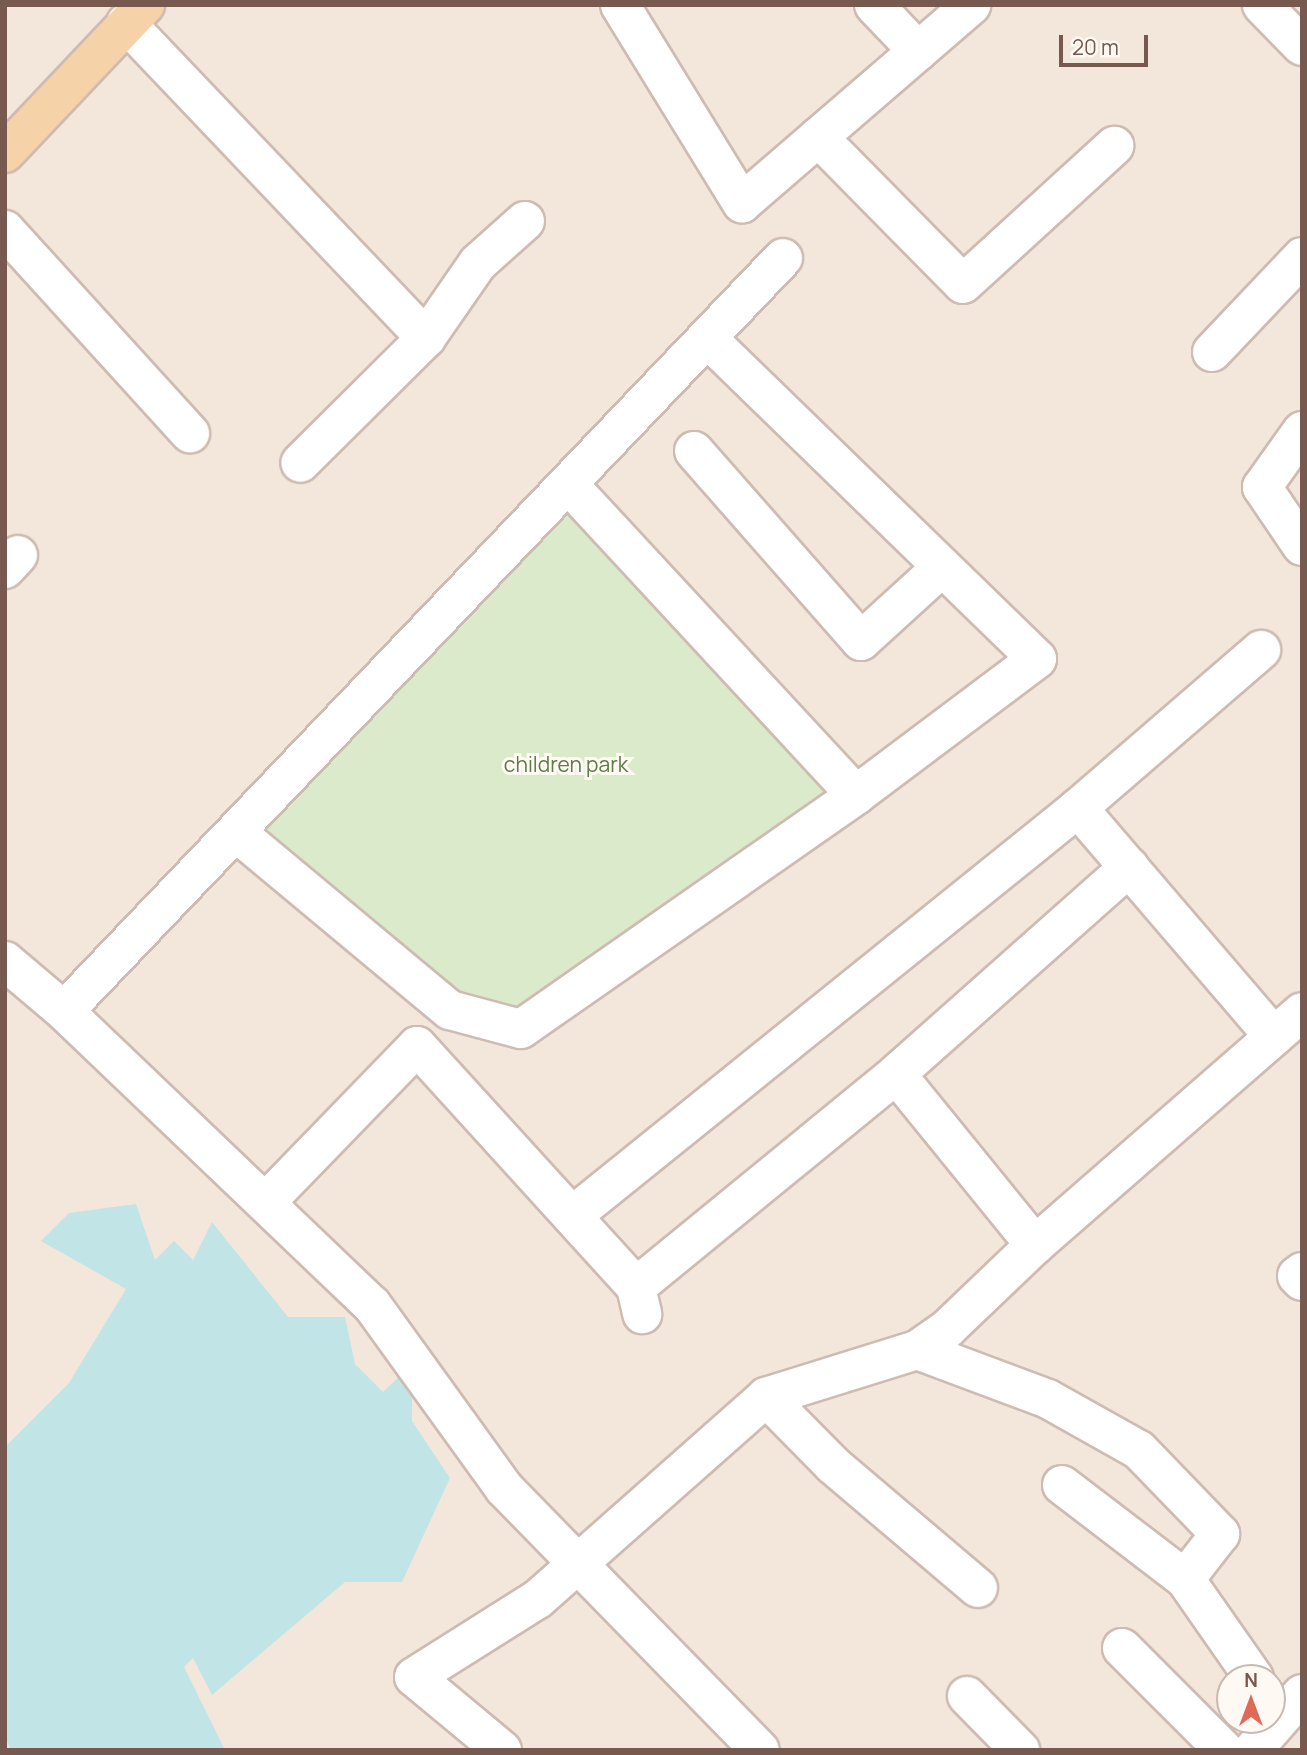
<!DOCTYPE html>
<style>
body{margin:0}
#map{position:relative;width:1307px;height:1755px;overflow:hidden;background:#fcf4ec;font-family:Manrope,sans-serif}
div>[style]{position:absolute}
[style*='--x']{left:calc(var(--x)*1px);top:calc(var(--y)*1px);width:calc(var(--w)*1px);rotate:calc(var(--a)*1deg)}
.residential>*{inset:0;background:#f3e6db}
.green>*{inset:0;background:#daeaca}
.water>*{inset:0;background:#c1e4e6}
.roads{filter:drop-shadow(2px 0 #cebbb1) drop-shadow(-2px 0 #cebbb1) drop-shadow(0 2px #cebbb1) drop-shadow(0 -2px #cebbb1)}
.minor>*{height:38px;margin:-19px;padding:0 19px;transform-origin:19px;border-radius:19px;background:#fff}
.major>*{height:38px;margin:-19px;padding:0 19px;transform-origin:19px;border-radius:19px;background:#f6d2a9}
span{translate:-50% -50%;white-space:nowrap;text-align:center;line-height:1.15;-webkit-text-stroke:6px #fef9f3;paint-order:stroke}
.park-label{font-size:21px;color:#5d7c47}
.frame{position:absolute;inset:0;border:7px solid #77594f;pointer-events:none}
.north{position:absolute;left:1216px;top:1664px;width:70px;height:70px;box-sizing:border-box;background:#fef9f3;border:2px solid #c8b9b1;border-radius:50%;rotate:0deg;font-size:19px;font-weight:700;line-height:28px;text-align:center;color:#77594f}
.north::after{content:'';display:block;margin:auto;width:24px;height:32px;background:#df6959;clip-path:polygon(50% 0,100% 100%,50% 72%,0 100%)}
.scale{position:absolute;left:1059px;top:35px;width:89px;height:32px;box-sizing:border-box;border:4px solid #77594f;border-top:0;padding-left:9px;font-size:21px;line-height:24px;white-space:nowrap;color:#77594f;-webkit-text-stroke:5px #fef9f3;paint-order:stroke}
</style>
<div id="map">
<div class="residential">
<i style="clip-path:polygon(evenodd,5px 5px,1302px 5px,1302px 1750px,5px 1750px,5px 5px,1230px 1678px,1272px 1678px,1272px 1720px,1230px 1720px,1230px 1678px)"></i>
</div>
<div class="green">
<i style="clip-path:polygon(568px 484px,856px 795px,537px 1017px,450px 1010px,236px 832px)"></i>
</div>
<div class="water">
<i style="clip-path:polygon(136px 1204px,155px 1260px,174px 1241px,193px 1260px,212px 1222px,288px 1317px,345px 1317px,355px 1364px,383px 1392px,402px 1374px,412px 1383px,412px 1421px,450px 1478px,402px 1582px,345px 1582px,212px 1695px,193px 1658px,184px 1667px,225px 1750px,11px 1750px,5px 1738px,5px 1447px,69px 1383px,126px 1289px,41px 1241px,69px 1213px)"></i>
</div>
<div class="roads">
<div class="minor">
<i style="--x:620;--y:5;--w:233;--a:58.4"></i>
<i style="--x:742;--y:203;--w:303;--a:-40.8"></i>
<i style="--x:874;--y:5;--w:64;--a:46.3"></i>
<i style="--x:1262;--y:5;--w:57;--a:45.7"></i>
<i style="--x:126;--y:23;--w:435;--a:46.4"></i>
<i style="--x:426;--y:338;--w:177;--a:135.2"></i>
<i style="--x:818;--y:137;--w:206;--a:45.4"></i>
<i style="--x:963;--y:284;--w:205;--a:-42.4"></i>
<i style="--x:5;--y:230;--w:275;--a:47.7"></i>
<i style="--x:426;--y:338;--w:91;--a:-55.3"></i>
<i style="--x:478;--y:263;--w:63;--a:-41.8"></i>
<i style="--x:707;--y:338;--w:460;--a:44.2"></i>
<i style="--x:1037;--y:659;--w:226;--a:143.1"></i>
<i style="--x:1212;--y:352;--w:131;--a:-46.5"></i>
<i style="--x:1302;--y:431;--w:69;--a:125.5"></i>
<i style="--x:1262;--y:487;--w:71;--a:55.9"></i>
<i style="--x:694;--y:451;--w:253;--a:48.7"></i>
<i style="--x:861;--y:641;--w:108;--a:-42.4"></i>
<i style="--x:5;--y:569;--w:19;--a:-47"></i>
<i style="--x:1078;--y:808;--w:301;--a:49.4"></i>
<i style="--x:236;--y:832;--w:278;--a:39.8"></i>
<i style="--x:450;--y:1010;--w:73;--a:15"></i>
<i style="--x:521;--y:1029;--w:409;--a:-34.9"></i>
<i style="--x:856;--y:795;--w:424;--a:-132.8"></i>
<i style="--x:5;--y:961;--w:77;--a:40.3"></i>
<i style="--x:64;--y:1011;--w:1041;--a:-46.32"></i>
<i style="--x:64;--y:1011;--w:426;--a:43.7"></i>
<i style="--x:372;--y:1305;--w:226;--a:54.2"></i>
<i style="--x:504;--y:1488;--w:366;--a:45.7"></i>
<i style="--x:266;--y:1202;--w:217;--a:-45.9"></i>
<i style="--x:417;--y:1046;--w:326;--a:47.7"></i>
<i style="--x:636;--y:1287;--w:28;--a:77"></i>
<i style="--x:572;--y:1216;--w:650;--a:-38.88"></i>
<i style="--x:1078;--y:808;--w:242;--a:-40.8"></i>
<i style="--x:1035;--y:1245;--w:220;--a:-129.1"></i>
<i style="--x:896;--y:1074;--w:312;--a:-41.6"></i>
<i style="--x:1302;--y:1272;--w:6;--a:141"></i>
<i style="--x:1297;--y:1276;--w:7;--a:45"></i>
<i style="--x:636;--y:1287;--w:336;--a:-39.3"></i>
<i style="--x:917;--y:1350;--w:140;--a:20.5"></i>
<i style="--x:1048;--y:1399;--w:104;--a:29.3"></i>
<i style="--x:1139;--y:1450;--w:117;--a:46"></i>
<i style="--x:1220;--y:1534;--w:57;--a:127.9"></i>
<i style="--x:766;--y:1397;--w:95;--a:45.4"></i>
<i style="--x:833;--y:1465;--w:190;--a:40.3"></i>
<i style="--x:1062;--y:1485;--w:155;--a:37.4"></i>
<i style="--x:1185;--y:1579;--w:121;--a:55.1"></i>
<i style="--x:1122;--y:1648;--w:144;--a:45"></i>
<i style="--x:967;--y:1696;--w:76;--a:45.5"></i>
<i style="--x:502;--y:1750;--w:114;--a:-140.3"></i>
<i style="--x:414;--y:1677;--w:146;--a:-32.2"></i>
<i style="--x:538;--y:1599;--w:305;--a:-41.5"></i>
<i style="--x:766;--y:1397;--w:158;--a:-17.3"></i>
<i style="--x:917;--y:1350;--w:37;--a:-35"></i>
<i style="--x:947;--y:1329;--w:122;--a:-43.7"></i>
<i style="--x:1035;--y:1245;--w:354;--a:-41.1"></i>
<i style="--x:1253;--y:1750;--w:74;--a:-48.8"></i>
</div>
<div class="major">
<i style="--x:5;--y:153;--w:204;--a:-46.6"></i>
</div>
</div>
<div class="park-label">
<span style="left:566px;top:764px">children park</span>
</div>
<div class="frame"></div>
<div class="north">N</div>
<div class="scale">20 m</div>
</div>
